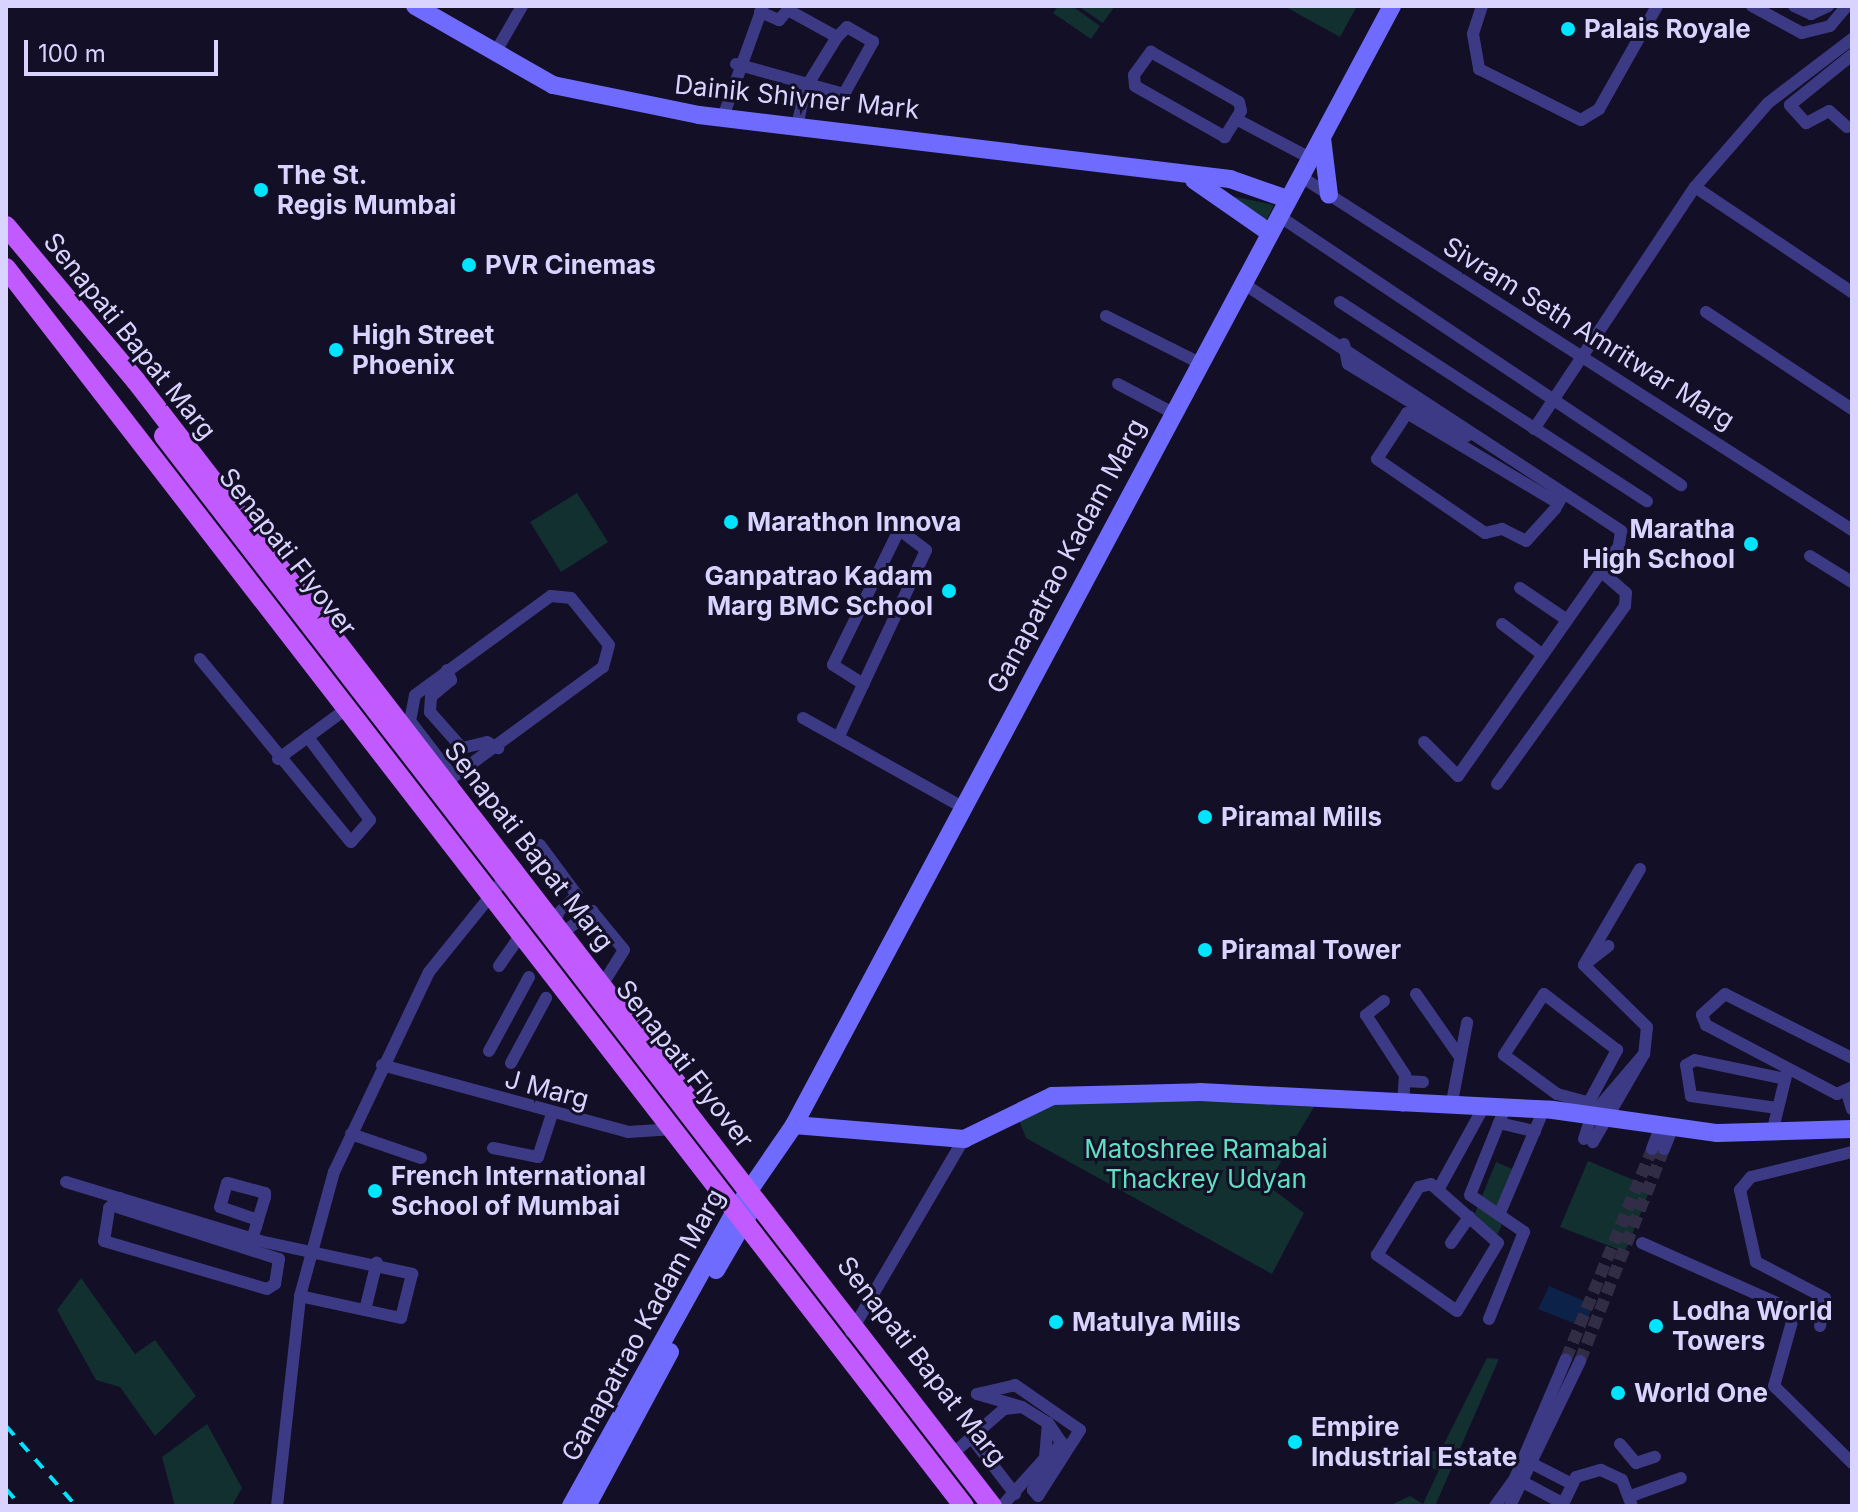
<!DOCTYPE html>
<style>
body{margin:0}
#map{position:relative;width:1858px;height:1512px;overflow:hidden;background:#130f26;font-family:Inter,sans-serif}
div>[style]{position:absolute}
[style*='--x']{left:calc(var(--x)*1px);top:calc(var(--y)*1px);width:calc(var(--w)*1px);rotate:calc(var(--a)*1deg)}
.green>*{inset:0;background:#12302f}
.water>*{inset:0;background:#0c2248}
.street-tunnel>*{height:12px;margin-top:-6px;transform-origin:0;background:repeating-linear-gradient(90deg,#312d47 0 12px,transparent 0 18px)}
.street>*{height:12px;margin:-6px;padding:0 6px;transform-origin:6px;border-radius:6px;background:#3d3a85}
.secondary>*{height:18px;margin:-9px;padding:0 9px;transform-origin:9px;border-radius:9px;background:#6f6bff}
.primary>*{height:20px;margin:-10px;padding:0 10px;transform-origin:10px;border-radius:10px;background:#c25bff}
.rail>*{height:4px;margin-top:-2px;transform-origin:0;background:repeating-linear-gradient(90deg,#00e5ff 0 12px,transparent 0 22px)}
.primary-bridge>*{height:20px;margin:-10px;padding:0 10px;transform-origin:10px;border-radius:10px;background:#c25bff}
.dots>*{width:22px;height:22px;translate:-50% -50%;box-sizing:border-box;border:4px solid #130f26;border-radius:50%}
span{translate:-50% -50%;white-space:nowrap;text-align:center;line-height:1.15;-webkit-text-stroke:6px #130f26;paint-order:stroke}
.poi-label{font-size:26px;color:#d9d4ff;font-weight:700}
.left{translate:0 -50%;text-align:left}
.right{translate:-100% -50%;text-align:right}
.street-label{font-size:26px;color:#d9d4ff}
.park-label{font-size:26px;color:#5fe0c0}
.frame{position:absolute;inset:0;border:8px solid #d9d4ff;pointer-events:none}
.scale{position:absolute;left:24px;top:40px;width:194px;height:36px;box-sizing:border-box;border:4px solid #d9d4ff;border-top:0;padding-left:10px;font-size:24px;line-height:28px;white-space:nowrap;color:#d9d4ff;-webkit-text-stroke:6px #130f26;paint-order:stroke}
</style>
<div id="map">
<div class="green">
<i style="clip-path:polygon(1058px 6px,1072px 6px,1100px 26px,1091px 39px,1053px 13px)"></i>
<i style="clip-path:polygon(1078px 6px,1115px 6px,1103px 23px)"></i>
<i style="clip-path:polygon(1284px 6px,1357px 6px,1340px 37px)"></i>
<i style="clip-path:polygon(1231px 196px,1274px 205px,1264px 225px)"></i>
<i style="clip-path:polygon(577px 493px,608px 542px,561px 572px,530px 522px)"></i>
<i style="clip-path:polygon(1126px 1095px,1314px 1107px,1267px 1185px,1304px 1213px,1272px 1274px,1026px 1138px,1018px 1118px,1053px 1103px)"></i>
<i style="clip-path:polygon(1588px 1161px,1651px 1187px,1625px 1252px,1560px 1227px)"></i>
<i style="clip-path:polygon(1496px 1162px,1522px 1173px,1498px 1234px,1471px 1223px)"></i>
<i style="clip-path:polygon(81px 1278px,135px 1354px,155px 1340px,196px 1396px,155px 1436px,120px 1387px,96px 1380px,57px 1310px)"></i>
<i style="clip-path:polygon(1487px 1358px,1499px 1359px,1435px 1506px,1389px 1506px,1410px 1496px,1423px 1504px,1439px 1470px,1418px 1466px,1426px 1450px,1440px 1452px)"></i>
<i style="clip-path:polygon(207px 1424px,242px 1488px,232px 1506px,175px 1506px,162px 1457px)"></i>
</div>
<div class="water">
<i style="clip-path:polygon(1549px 1286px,1594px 1305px,1583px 1327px,1538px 1309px)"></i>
</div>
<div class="street-tunnel">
<i style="--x:1566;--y:1359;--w:227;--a:-67.7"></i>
<i style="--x:1580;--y:1361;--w:228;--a:-68.4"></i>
</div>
<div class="street">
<i style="--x:1482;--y:6;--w:29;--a:108"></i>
<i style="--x:1473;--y:34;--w:36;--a:80"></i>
<i style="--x:1479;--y:69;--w:114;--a:26.6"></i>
<i style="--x:1581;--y:120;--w:21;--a:-31"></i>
<i style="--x:1599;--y:109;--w:118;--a:-60.6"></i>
<i style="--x:1752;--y:6;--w:57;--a:28.4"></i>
<i style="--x:1802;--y:33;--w:29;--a:-14"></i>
<i style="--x:1830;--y:26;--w:26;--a:-50"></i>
<i style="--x:1794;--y:6;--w:19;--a:25"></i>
<i style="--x:1811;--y:14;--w:19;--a:-25"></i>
<i style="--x:760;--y:12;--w:21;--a:23"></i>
<i style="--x:779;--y:20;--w:13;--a:-48"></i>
<i style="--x:788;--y:10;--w:56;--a:28.9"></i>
<i style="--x:837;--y:37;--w:61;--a:121.6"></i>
<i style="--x:805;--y:89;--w:38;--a:102"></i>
<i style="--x:1151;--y:52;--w:101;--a:29.6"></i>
<i style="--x:1239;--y:102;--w:9;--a:77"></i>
<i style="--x:1241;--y:111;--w:31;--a:122"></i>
<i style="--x:1225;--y:137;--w:103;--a:-150.5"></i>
<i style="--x:1135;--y:86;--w:11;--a:-95"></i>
<i style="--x:1134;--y:75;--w:29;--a:-54"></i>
<i style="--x:495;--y:53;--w:54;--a:-60.1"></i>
<i style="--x:736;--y:64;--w:112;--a:15.5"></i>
<i style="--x:844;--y:94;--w:60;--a:-60.9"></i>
<i style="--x:873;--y:42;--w:30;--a:-150"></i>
<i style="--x:847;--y:27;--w:14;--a:135"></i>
<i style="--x:723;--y:117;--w:118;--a:-70.2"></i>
<i style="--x:1236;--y:119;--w:84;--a:27.8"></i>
<i style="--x:1847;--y:127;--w:24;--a:-138"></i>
<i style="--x:1829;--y:111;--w:26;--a:152"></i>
<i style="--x:1806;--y:123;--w:24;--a:-132"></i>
<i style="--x:1790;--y:105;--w:80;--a:-38.9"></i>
<i style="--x:1300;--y:176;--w:656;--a:32.67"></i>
<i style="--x:1695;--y:187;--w:189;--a:33.8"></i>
<i style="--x:1279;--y:216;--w:484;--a:33.8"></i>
<i style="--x:1244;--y:284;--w:451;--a:33.2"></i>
<i style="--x:1621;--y:531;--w:15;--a:98"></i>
<i style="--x:1619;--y:546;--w:281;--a:125"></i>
<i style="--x:1458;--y:776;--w:48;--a:-135"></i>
<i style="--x:1340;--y:302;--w:366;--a:33"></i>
<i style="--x:1706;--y:312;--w:175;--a:33.6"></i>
<i style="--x:1106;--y:316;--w:105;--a:26.6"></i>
<i style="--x:1344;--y:344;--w:20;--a:79"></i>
<i style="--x:1348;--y:364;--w:139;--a:31.2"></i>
<i style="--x:1118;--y:384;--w:62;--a:27.8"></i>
<i style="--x:1534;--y:429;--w:291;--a:-56.4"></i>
<i style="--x:1695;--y:187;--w:111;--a:-49"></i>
<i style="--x:1768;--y:103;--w:106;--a:-37.3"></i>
<i style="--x:1554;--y:489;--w:11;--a:49"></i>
<i style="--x:1561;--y:497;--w:3;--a:108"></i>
<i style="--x:1560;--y:500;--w:10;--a:119"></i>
<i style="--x:1555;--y:509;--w:43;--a:132.2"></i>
<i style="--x:1526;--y:541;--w:27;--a:-153"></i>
<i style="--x:1502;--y:529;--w:17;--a:167"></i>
<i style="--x:1485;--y:533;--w:131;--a:-145.6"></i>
<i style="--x:1377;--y:459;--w:55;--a:-56.9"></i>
<i style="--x:1407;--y:413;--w:176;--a:30.8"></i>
<i style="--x:1810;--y:556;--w:49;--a:31.8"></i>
<i style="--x:1520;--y:588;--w:57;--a:34.2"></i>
<i style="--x:551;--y:596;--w:20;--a:6"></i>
<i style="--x:571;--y:598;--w:60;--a:51"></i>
<i style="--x:609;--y:645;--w:23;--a:105"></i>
<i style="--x:603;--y:667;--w:186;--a:143.7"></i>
<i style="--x:453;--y:777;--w:71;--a:-127.5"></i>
<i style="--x:410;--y:721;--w:26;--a:-79"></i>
<i style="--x:415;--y:695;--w:168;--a:-36.1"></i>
<i style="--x:1502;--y:624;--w:51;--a:37.1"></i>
<i style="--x:200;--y:659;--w:237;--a:50.5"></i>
<i style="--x:351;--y:842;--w:29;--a:-49"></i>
<i style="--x:370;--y:820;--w:104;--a:-126.8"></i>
<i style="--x:447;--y:670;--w:11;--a:68"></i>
<i style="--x:451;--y:680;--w:26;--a:140"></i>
<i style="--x:431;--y:697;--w:15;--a:94"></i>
<i style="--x:430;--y:712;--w:48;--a:48.4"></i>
<i style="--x:462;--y:748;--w:26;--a:-13"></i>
<i style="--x:487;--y:742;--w:13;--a:29"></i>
<i style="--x:803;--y:718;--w:184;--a:29.2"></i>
<i style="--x:839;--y:736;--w:205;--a:-64.9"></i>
<i style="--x:926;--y:550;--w:34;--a:-143"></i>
<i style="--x:899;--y:530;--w:150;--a:116.1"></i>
<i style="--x:833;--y:665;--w:36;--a:32"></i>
<i style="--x:278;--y:759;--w:84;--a:-36.3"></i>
<i style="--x:1497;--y:784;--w:219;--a:-54.3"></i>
<i style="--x:1625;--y:606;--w:13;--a:-86"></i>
<i style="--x:1626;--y:593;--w:33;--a:-139"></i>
<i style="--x:540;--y:845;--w:62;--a:53.5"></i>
<i style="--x:577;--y:895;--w:34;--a:135"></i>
<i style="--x:1640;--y:869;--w:111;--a:120.3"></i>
<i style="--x:1584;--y:965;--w:88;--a:44.5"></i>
<i style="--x:1647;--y:1027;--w:27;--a:96"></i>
<i style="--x:569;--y:928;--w:29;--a:-36"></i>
<i style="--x:592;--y:911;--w:50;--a:50.6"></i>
<i style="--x:624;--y:950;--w:40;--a:122"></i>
<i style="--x:1584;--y:965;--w:31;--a:-38"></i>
<i style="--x:499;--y:966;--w:40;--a:-55.1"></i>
<i style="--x:1416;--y:994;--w:77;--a:55.1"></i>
<i style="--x:1384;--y:1001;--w:23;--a:142"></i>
<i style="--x:1366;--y:1015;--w:72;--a:57"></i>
<i style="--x:1405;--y:1075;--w:31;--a:94"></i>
<i style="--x:489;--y:1051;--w:84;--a:-61.6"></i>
<i style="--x:1852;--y:1058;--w:142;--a:-153.3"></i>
<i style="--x:1725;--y:994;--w:31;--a:138"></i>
<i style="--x:1702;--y:1015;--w:11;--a:68"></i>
<i style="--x:1706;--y:1025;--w:148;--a:27.8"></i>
<i style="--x:1837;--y:1094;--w:17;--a:-25"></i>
<i style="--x:511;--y:1063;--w:74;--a:-61.7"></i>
<i style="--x:382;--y:1065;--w:255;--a:15.2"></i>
<i style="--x:628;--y:1132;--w:46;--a:-3.7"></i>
<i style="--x:1405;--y:1081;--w:18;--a:3"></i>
<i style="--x:1847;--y:1093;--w:17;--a:73"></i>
<i style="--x:1451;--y:1107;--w:86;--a:-79.2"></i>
<i style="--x:1777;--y:1108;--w:87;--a:-172.1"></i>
<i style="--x:1691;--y:1096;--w:31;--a:-99"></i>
<i style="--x:1686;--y:1065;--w:10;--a:-29"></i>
<i style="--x:1695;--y:1060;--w:92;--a:11.9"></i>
<i style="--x:1583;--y:1113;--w:72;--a:-61.6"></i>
<i style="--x:1617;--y:1050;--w:92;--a:-142.5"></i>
<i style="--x:1544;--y:994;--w:73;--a:123.3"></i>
<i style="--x:1504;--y:1055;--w:66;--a:36.3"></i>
<i style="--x:1557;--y:1094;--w:30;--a:15"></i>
<i style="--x:1499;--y:1123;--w:37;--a:13"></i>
<i style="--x:1772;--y:1133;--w:63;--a:-76.2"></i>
<i style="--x:351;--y:1134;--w:74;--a:18.9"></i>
<i style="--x:1584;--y:1139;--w:25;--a:-72"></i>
<i style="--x:1592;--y:1115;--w:80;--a:-49.6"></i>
<i style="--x:1644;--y:1054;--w:102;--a:120.1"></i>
<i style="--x:493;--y:1148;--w:46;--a:11.3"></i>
<i style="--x:538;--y:1157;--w:45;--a:-72"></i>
<i style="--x:1652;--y:1149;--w:25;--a:-69"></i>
<i style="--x:1664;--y:1149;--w:24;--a:-68"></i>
<i style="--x:66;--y:1182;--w:203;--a:16.9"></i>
<i style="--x:260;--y:1241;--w:156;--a:12.2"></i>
<i style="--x:412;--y:1274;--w:45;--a:104"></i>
<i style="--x:401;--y:1318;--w:103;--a:-167.7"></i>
<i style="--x:1431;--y:1184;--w:89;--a:41.4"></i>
<i style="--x:1498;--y:1243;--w:79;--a:121.1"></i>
<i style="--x:1457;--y:1311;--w:98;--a:-145"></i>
<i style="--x:1377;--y:1255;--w:80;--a:-58.3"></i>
<i style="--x:1419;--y:1187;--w:12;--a:-14"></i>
<i style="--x:1438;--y:1190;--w:94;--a:-61.2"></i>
<i style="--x:117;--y:1207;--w:170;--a:17.8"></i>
<i style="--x:279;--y:1259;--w:25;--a:99"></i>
<i style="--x:275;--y:1284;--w:9;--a:148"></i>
<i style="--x:267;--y:1289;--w:170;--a:-163.6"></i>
<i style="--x:104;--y:1241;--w:33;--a:-81"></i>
<i style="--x:109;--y:1208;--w:15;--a:-42"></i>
<i style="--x:1499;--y:1215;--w:115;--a:-67"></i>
<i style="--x:252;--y:1239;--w:13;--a:-72"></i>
<i style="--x:256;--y:1227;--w:7;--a:-74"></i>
<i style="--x:258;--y:1220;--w:24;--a:-73"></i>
<i style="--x:265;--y:1197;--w:4;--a:-90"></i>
<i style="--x:265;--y:1193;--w:39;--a:-165"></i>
<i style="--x:227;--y:1183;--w:25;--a:106"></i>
<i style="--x:220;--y:1207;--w:40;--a:18.9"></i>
<i style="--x:1451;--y:1243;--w:32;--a:-55"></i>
<i style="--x:1642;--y:1243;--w:167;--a:24"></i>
<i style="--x:1795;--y:1311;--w:78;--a:105.6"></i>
<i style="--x:1774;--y:1386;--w:110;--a:44.6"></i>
<i style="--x:365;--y:1310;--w:49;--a:-76"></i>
<i style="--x:1489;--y:1319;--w:94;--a:-68.1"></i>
<i style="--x:1524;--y:1232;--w:65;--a:-145.6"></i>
<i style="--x:1470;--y:1195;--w:94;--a:-68.1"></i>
<i style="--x:1820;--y:1326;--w:28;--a:-80"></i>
<i style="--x:1825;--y:1298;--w:78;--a:-152.4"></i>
<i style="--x:1756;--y:1262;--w:74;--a:-102.5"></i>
<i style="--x:1740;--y:1190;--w:17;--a:-50"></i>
<i style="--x:1751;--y:1177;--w:104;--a:-13.9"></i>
<i style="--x:851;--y:1332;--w:224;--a:-59.7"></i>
<i style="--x:1022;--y:1407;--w:47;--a:-163.9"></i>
<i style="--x:977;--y:1394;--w:39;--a:-13"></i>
<i style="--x:1015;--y:1385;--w:79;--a:34.7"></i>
<i style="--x:1080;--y:1430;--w:78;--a:122.5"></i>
<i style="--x:1038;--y:1496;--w:8;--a:-130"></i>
<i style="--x:1033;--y:1490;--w:56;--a:-59.7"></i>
<i style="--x:1061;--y:1442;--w:23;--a:-124"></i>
<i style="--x:971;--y:1437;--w:72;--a:52.3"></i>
<i style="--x:1620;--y:1444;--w:25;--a:50"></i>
<i style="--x:1636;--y:1463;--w:20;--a:-18"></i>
<i style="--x:957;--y:1450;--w:62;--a:-41.1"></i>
<i style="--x:1004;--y:1409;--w:18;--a:-6"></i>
<i style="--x:1022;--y:1407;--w:31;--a:32"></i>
<i style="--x:1048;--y:1423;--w:35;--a:95"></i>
<i style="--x:1045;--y:1458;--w:64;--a:131.9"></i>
<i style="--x:1531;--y:1463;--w:44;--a:27.1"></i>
<i style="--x:1519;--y:1480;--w:49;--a:28.1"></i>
<i style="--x:1631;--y:1496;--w:53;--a:-19.8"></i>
<i style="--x:277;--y:1506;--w:211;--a:-83.7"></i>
<i style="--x:300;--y:1296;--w:129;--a:-74.7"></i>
<i style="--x:334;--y:1172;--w:221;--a:-64.6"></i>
<i style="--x:429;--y:972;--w:127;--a:-51.1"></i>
<i style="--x:1495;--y:1506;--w:34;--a:-54"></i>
<i style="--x:1515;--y:1478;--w:129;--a:-66.8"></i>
<i style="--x:1510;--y:1506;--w:161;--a:-64.2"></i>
<i style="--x:1562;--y:1506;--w:32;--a:-64"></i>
<i style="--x:1576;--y:1477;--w:26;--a:-16"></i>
<i style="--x:1601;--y:1470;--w:23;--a:25"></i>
<i style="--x:1622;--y:1480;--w:28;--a:69"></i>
</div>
<div class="secondary">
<i style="--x:415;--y:6;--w:159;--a:29.8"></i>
<i style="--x:553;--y:85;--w:149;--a:11.6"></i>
<i style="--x:699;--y:115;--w:535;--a:6.87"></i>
<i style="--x:1230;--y:179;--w:60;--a:19.3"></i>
<i style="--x:1322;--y:138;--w:57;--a:83"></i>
<i style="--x:1194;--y:180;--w:93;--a:34.9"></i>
<i style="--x:794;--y:1125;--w:171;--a:4.7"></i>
<i style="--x:964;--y:1139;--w:98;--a:-26"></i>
<i style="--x:1052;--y:1096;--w:148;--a:-1.5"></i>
<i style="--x:1200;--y:1092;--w:353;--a:2.9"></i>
<i style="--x:1553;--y:1110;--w:166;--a:8"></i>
<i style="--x:1717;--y:1133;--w:135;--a:-1.7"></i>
<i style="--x:716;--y:1270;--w:66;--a:-59.9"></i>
<i style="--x:571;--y:1506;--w:338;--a:-60.9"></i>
<i style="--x:735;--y:1211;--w:104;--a:-55.5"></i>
<i style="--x:794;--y:1125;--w:1269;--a:-61.88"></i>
<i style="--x:587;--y:1506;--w:175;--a:-61.7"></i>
</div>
<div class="primary">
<i style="--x:6;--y:226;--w:202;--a:50"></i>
<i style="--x:136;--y:381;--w:905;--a:52.41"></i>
<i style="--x:6;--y:268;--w:1565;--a:52.27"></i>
</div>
<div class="rail">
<i style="--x:6;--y:1426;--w:106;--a:48.8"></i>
<i style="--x:6;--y:1489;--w:23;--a:49"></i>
</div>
<div class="primary-bridge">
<i style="--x:164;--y:436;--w:1353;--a:52.27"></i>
</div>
<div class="dots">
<i style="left:1568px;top:29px;background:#00e5ff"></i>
<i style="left:261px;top:190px;background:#00e5ff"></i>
<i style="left:469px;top:265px;background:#00e5ff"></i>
<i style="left:336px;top:350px;background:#00e5ff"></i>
<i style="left:731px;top:522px;background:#00e5ff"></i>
<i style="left:1751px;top:544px;background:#00e5ff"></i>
<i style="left:949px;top:591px;background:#00e5ff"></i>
<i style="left:1205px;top:817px;background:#00e5ff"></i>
<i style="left:1205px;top:950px;background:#00e5ff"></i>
<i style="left:375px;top:1191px;background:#00e5ff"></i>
<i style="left:1056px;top:1322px;background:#00e5ff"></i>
<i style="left:1656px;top:1326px;background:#00e5ff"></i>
<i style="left:1618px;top:1393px;background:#00e5ff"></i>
<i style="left:1295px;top:1442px;background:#00e5ff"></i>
</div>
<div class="poi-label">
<span class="left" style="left:1584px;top:29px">Palais Royale</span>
<span class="left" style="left:277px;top:190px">The St.<br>Regis Mumbai</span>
<span class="left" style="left:485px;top:265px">PVR Cinemas</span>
<span class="left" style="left:352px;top:350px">High Street<br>Phoenix</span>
<span class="left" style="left:747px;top:522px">Marathon Innova</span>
<span class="right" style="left:1735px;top:544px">Maratha<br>High School</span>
<span class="right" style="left:933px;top:591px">Ganpatrao Kadam<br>Marg BMC School</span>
<span class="left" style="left:1221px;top:817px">Piramal Mills</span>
<span class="left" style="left:1221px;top:950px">Piramal Tower</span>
<span class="left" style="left:391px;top:1191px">French International<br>School of Mumbai</span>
<span class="left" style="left:1672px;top:1326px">Lodha World<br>Towers</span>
<span class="left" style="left:1072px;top:1322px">Matulya Mills</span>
<span class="left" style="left:1634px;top:1393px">World One</span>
<span class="left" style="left:1311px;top:1442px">Empire<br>Industrial Estate</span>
</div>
<div class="street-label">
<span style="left:797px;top:97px;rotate:6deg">Dainik Shivner Mark</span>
<span style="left:1589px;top:333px;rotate:32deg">Sivram Seth Amritwar Marg</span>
<span style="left:130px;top:336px;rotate:51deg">Senapati Bapat Marg</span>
<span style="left:288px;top:552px;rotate:52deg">Senapati Flyover</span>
<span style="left:1066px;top:556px;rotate:-62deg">Ganapatrao Kadam Marg</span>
<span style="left:529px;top:846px;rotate:52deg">Senapati Bapat Marg</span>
<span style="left:685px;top:1064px;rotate:52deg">Senapati Flyover</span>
<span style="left:547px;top:1089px;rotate:15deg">J Marg</span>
<span style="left:643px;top:1325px;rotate:-61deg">Ganapatrao Kadam Marg</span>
<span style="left:922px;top:1361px;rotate:52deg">Senapati Bapat Marg</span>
</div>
<div class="park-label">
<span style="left:1206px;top:1164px">Matoshree Ramabai<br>Thackrey Udyan</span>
</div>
<div class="frame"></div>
<div class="scale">100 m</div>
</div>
